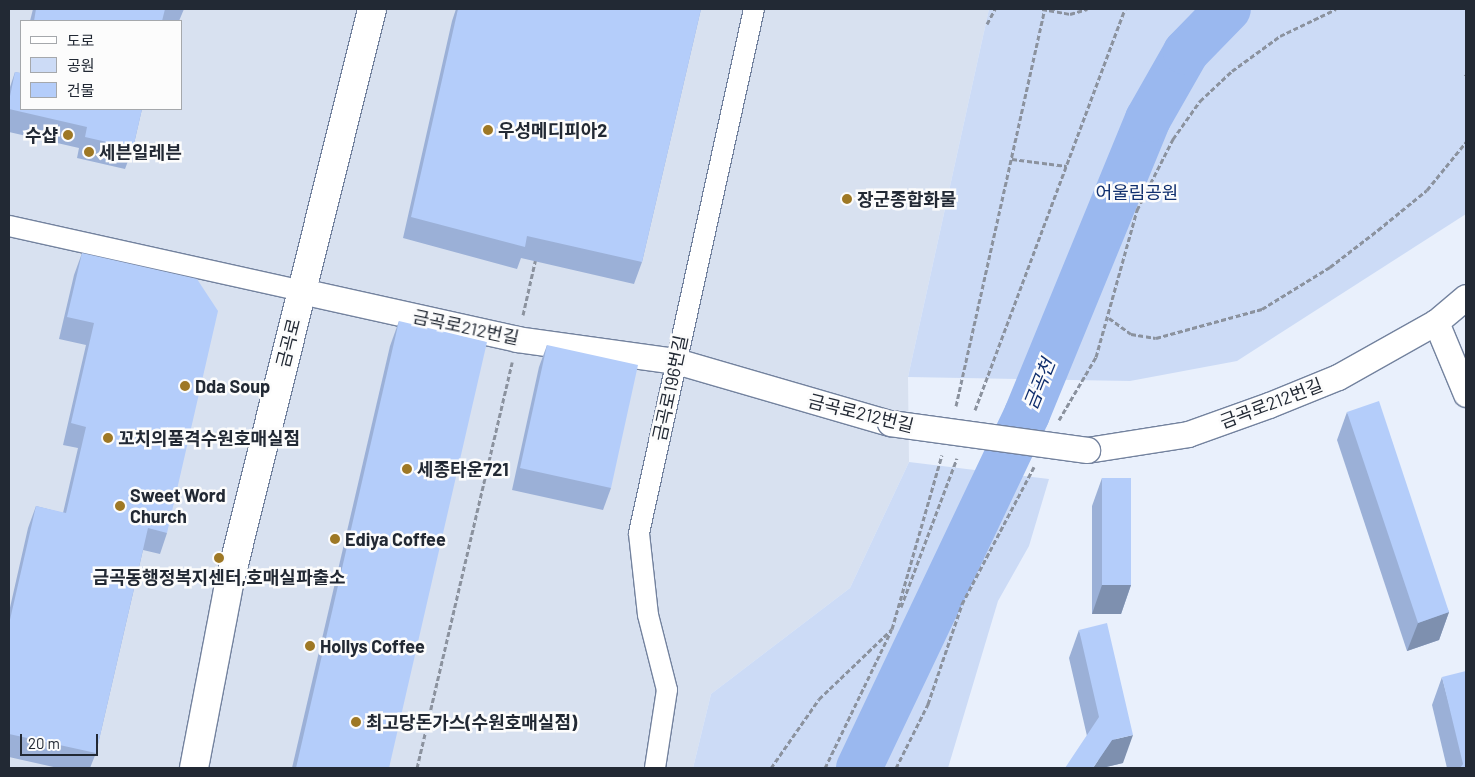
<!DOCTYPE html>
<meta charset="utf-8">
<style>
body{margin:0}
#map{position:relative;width:1475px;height:777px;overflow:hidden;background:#e9f0fc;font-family:Barlow,"Noto Sans KR",sans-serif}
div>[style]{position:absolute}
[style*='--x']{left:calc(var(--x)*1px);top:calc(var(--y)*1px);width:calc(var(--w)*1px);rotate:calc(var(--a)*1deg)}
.built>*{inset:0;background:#d8e1f0}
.green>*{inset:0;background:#ccdbf6}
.river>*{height:46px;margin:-23px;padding:0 23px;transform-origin:23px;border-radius:23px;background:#9ab8ef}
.path>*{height:3px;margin-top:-1.5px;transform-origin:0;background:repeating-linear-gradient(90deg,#8b929e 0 5px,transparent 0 7.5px)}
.roads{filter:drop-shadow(1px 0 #73829e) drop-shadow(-1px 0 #73829e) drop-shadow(0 1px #73829e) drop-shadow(0 -1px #73829e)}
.minor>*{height:20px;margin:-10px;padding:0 10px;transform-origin:10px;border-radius:10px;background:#fff}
.tertiary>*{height:25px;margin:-12.5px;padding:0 12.5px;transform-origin:12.5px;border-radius:12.5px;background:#fff}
.secondary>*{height:28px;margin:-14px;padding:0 14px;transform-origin:14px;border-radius:14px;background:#fff}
.bridges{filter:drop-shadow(1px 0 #73829e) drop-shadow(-1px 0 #73829e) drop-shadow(0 1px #73829e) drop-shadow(0 -1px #73829e)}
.tertiary-bridge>*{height:25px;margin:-12.5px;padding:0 12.5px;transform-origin:12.5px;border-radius:12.5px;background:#fff}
.wall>*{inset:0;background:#9bb0d7}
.shaded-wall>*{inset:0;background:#7e90af}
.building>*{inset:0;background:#b4cdfa}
.dots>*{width:14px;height:14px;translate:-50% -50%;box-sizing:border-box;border:2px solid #fcfcfc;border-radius:50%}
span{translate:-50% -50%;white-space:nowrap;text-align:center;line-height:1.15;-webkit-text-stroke:5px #fcfcfc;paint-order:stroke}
.poi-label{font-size:18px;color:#222934;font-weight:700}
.left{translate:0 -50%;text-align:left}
.right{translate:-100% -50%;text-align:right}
.park-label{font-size:18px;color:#102f6e}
.street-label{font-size:18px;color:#222934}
.water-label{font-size:19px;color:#0f2e6d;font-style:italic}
.frame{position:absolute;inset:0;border:10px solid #222934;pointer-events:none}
.legend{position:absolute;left:20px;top:20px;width:162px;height:90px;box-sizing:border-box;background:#fcfcfc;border:1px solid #a5a8ac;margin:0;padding:6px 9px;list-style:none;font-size:15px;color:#222934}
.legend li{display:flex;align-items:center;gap:10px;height:25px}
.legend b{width:25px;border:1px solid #a5a8ac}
.scale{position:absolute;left:20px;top:734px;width:78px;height:22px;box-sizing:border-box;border:2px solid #222934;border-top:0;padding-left:6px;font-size:15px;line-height:18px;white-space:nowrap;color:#222934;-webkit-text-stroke:4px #fcfcfc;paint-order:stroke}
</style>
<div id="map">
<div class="built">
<i style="clip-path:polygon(evenodd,9px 9px,989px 9px,908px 377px,909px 462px,850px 588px,711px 694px,693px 768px,9px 768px,9px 9px,21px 21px,181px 21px,181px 109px,21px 109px,21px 21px)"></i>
</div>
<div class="green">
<i style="clip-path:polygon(989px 9px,1466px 9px,1466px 214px,1237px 361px,1130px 381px,908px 377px)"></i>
<i style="clip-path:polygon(909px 462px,1049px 479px,1029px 546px,998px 601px,948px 768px,693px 768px,711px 694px,850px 588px)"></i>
</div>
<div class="river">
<i style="--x:859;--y:768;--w:392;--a:-64.6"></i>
<i style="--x:1027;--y:414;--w:319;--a:-67.7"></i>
<i style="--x:1148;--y:119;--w:77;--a:-60.4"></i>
<i style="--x:1186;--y:52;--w:60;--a:-45.7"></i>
</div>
<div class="path">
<i style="--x:1042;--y:9;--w:28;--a:10"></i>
<i style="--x:1070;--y:14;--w:18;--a:-16"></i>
<i style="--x:987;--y:24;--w:17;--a:-62"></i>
<i style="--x:1465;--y:76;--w:1;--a:-45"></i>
<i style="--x:1012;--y:159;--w:55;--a:7.3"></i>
<i style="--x:523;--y:315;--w:58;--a:-77.2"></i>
<i style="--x:1109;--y:318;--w:27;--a:36"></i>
<i style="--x:1131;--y:334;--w:25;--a:9"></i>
<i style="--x:1156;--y:338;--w:110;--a:-15.3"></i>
<i style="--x:1262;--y:309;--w:80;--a:-31.7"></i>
<i style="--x:1330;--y:267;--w:61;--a:-37.6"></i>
<i style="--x:1378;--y:230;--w:63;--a:-39.2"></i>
<i style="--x:1427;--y:190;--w:62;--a:-50.9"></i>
<i style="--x:956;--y:406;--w:404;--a:-77.4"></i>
<i style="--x:975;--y:410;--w:428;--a:-69.5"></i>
<i style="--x:1059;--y:420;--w:73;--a:-59.6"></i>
<i style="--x:1096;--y:357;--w:153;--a:-74.4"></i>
<i style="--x:1137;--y:210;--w:80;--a:-63.1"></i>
<i style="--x:1173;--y:139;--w:47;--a:-54.6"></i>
<i style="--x:1200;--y:101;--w:44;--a:-43.2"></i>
<i style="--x:1232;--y:71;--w:59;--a:-36.1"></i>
<i style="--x:1280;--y:36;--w:62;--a:-25.7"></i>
<i style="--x:901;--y:607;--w:159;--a:-69.4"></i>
<i style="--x:417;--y:768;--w:417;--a:-76.8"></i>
<i style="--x:771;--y:768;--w:84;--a:-55.2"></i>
<i style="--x:819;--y:699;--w:101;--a:-43.8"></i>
<i style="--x:892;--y:629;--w:181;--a:-74"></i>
<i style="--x:825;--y:768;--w:152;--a:-64.3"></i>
<i style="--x:896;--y:768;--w:72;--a:-63.4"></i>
<i style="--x:928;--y:704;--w:106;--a:-71.2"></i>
<i style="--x:962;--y:604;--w:155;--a:-62.3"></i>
</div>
<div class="roads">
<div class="minor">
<i style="--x:9;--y:226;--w:299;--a:12.5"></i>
<i style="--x:655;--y:768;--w:79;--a:-81.3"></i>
<i style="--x:667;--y:690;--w:77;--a:-104.2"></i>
<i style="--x:648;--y:615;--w:82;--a:-96.3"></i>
<i style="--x:639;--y:533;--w:536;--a:-77.62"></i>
</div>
<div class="tertiary">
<i style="--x:301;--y:291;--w:221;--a:12.5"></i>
<i style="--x:517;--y:339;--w:161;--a:7.9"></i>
<i style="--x:676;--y:361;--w:223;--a:16.2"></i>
<i style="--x:1436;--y:322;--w:78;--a:67.4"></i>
<i style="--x:1087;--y:450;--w:102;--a:-9"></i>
<i style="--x:1188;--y:434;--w:86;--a:-19.7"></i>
<i style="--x:1269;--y:405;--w:74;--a:-22.1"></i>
<i style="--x:1338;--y:377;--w:112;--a:-29.3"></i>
<i style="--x:1436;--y:322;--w:39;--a:-40"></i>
</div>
<div class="secondary">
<i style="--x:194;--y:768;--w:191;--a:-79.2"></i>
<i style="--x:230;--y:580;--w:588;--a:-76.03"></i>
</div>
</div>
<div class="bridges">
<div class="tertiary-bridge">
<i style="--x:890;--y:423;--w:199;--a:7.8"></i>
</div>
</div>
<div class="wall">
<i style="clip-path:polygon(33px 9px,184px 9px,179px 21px,30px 21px)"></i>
<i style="clip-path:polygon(456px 9px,701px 9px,642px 262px,634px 284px,521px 258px,517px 269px,403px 238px,452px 21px)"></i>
<i style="clip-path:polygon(21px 66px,21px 109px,142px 109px,133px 148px,125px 169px,77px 158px,79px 148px,9px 132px,9px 90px,15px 72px,20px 73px)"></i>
<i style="clip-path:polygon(82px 253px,167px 533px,160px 554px,143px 550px,96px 753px,90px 768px,58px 768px,9px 757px,9px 612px,28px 528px,36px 506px,63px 513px,78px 448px,63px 445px,86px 345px,59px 339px,74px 275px)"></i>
<i style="clip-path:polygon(399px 321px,389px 768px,292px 768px,390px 346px)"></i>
<i style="clip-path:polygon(547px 345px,611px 488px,603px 510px,512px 490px,539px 367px)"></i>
<i style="clip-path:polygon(1347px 412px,1449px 612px,1439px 640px,1407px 651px,1337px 440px)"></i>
<i style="clip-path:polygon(1102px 478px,1131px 585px,1121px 614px,1092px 614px,1092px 506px)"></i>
<i style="clip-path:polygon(1079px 630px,1123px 763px,1102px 768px,1087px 736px,1069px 658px)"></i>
<i style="clip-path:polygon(1442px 677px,1466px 768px,1447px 768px,1432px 705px)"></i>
</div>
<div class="shaded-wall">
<i style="clip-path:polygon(1102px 585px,1131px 585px,1121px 614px,1092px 614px)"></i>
<i style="clip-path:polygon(1449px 612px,1439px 640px,1407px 651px,1418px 623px)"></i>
<i style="clip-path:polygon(1133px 735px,1123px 763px,1102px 768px,1093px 768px,1112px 740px)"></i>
</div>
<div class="building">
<i style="clip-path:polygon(36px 9px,165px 9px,162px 21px,34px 21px)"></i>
<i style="clip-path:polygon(458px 9px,701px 9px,642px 262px,527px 236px,525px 247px,411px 217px)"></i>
<i style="clip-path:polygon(15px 72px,21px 73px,21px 109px,142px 109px,133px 148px,85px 137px,87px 127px,9px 109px,9px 101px)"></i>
<i style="clip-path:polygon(82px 253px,197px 279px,218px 311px,167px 533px,148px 528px,96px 753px,9px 734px,9px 624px,36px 506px,66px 513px,86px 427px,71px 423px,94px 323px,67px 317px)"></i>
<i style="clip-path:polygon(399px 321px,487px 342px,389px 768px,296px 768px)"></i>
<i style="clip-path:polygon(547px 345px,638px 365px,611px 488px,520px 468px)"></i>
<i style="clip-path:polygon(1379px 401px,1449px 612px,1418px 623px,1347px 412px)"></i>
<i style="clip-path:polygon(1102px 478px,1131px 478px,1131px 585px,1102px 585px)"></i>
<i style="clip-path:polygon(1107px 623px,1133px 735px,1112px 740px,1093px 768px,1065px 768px,1099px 717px,1079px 630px)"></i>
<i style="clip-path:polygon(1466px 671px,1466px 768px,1460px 768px,1463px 764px,1442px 677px)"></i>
</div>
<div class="dots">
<i style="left:488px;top:130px;background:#9e7825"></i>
<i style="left:68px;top:135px;background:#9e7825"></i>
<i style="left:89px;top:152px;background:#9e7825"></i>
<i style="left:847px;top:199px;background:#9e7825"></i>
<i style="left:185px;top:386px;background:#9e7825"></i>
<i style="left:108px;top:438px;background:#9e7825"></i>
<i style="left:407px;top:469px;background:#9e7825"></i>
<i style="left:120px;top:506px;background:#9e7825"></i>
<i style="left:335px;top:539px;background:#9e7825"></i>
<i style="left:219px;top:558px;background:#9e7825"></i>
<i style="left:310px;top:646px;background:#9e7825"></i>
<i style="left:356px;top:722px;background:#9e7825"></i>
</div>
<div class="poi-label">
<span class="left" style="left:498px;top:130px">우성메디피아2</span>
<span class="right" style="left:58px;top:135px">수샵</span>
<span class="left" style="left:99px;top:152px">세븐일레븐</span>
<span class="left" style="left:857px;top:199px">장군종합화물</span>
<span class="left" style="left:195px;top:386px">Dda Soup</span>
<span class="left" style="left:118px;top:438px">꼬치의품격수원호매실점</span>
<span class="left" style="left:417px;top:469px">세종타운721</span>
<span class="left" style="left:130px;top:506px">Sweet Word<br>Church</span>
<span class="left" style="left:345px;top:539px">Ediya Coffee</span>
<span style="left:219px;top:577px">금곡동행정복지센터,호매실파출소</span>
<span class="left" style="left:320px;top:646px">Hollys Coffee</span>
<span class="left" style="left:366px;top:722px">최고당돈가스(수원호매실점)</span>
</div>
<div class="park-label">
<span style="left:1137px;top:192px">어울림공원</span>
</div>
<div class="street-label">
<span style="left:466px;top:327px;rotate:12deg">금곡로212번길</span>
<span style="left:288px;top:343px;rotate:-76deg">금곡로</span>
<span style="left:670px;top:388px;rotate:-78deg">금곡로196번길</span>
<span style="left:1271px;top:403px;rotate:-21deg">금곡로212번길</span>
<span style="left:861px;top:413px;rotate:14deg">금곡로212번길</span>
</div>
<div class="water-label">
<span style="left:1039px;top:384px;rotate:-68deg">금곡천</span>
</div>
<div class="frame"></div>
<ul class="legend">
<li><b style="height:6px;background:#fff"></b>도로</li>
<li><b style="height:14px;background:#ccdbf6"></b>공원</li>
<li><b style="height:14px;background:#b4cdfa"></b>건물</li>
</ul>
<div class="scale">20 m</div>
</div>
